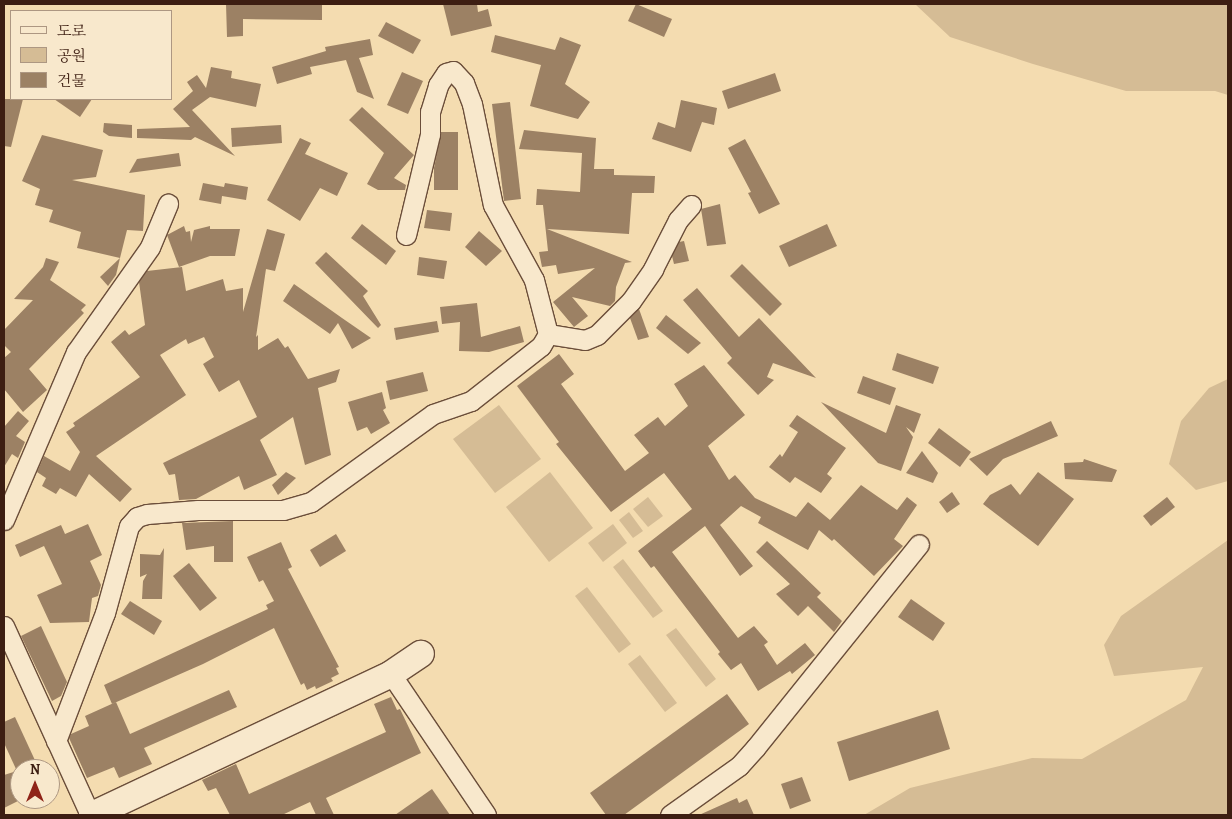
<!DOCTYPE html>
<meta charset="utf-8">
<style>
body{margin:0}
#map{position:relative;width:1232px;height:819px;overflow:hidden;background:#f4dcb0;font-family:Alegreya,"Noto Serif KR",serif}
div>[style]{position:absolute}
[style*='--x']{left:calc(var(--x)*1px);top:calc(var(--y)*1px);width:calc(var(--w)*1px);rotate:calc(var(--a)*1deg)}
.green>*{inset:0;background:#d5bc95}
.building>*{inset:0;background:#9c8164}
.roads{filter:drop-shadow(1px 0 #6b4e3a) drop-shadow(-1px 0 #6b4e3a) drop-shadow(0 1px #6b4e3a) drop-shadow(0 -1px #6b4e3a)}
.street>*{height:19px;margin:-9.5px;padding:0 9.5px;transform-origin:9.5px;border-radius:9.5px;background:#f8e8cc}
.secondary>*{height:26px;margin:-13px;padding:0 13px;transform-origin:13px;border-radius:13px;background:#f8e8cc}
span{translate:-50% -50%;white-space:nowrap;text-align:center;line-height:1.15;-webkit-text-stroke:5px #f8e8cc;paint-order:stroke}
.frame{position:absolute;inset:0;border:5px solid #3d1e12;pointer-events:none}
.legend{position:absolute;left:10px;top:10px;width:162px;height:90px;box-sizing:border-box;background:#f8e8cc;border:1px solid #ad9782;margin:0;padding:6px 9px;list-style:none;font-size:15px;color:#3d1e12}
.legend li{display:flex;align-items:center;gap:10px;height:25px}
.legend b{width:25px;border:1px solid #ad9782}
.north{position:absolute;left:10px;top:759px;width:50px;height:50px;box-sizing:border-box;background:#f8e8cc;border:1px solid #ad9782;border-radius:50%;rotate:0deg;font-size:14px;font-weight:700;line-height:20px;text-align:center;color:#3d1e12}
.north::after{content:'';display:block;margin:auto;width:18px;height:22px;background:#8f2418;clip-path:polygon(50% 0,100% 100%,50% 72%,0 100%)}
</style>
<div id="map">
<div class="green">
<i style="clip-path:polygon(915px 4px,1228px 4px,1228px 95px,1215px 91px,1126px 91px,1033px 64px,950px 37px)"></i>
<i style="clip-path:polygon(1228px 379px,1228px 481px,1196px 490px,1169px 464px,1181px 421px,1209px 388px)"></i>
<i style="clip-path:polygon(499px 405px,541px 459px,495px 493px,453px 439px)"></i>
<i style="clip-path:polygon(550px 472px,593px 528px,549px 562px,506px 507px)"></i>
<i style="clip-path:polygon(648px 497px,663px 516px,648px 527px,633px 509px)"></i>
<i style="clip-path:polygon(629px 512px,643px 531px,633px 538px,619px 520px)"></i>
<i style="clip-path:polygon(613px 524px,627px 543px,603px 562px,588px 543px)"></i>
<i style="clip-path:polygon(1228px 540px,1228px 815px,864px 815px,910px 788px,1032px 758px,1082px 759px,1186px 700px,1203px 667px,1114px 676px,1104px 645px,1121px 616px)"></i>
<i style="clip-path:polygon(623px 559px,663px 611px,653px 618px,613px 567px)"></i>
<i style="clip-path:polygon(587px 587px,631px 644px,619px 653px,575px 596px)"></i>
<i style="clip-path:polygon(676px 628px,716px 679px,706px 687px,666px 635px)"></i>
<i style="clip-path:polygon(640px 655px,677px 703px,665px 712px,628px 664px)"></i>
</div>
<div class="building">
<i style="clip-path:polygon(226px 4px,322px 4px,322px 20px,243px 19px,243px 36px,227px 37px)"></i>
<i style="clip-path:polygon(443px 4px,477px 4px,478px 12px,488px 9px,492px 26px,451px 36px)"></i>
<i style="clip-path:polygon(636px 4px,672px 19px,664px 37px,628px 21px)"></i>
<i style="clip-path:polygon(386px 22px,421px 40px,413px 54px,378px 36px)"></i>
<i style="clip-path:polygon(495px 35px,555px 50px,560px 37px,581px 45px,565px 84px,590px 102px,578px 119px,530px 106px,541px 65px,491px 52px)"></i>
<i style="clip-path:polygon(370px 39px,373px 55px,359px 58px,374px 99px,357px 92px,346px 60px,310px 67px,312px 74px,277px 84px,272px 67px,326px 51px,325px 47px)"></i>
<i style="clip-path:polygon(211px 67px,232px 71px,231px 78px,261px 84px,256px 107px,210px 97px,192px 110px,235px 156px,195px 137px,191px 140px,137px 138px,137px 129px,190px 127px,173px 109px,193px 91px,187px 82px,197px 75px,206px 88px)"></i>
<i style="clip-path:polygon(402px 72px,423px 81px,408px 114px,387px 105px)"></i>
<i style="clip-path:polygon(775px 73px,781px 91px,728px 109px,722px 91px)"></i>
<i style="clip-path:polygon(4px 99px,23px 99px,11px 147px,4px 146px)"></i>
<i style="clip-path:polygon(54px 99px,92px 99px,80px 117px)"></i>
<i style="clip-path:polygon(681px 100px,717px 108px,714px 125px,702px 122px,691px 152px,652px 139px,658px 122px,675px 128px)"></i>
<i style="clip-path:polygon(510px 102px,521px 199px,504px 201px,492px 104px)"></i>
<i style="clip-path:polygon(362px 107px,414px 155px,394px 178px,406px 185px,405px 190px,378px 190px,367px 184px,384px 153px,349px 120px)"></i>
<i style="clip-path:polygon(104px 123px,132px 125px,132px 138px,109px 136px,103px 132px)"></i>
<i style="clip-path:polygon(281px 125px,282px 143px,232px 147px,231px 128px)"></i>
<i style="clip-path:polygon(524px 130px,596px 138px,594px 169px,614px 169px,614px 175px,655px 176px,654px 193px,632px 193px,629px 234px,547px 229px,632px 262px,625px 263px,616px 287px,615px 301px,610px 306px,572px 297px,588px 316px,574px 327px,553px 302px,595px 268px,558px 274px,556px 265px,542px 267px,539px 252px,548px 251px,543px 205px,536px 205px,537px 189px,580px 192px,582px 153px,519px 149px)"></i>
<i style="clip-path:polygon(441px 132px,458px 132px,458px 190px,434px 190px,434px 168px)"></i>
<i style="clip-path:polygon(42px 135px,103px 150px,96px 177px,72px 180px,145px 195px,143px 231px,127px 230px,120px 258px,77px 248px,81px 232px,49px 222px,53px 210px,35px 205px,40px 189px,22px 181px)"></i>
<i style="clip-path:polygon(300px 138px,311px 143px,305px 154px,348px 173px,337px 196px,320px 188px,300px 221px,267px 200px)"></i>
<i style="clip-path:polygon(745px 139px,780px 204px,759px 214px,748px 193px,751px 192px,728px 148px)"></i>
<i style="clip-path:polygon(179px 153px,181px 166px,129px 173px,137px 159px)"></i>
<i style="clip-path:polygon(203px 183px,224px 187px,225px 183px,248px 187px,246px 200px,222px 196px,221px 204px,199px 200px)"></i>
<i style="clip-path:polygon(720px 204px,726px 244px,707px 246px,701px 209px)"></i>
<i style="clip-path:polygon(427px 210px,452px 213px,450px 231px,424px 228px)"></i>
<i style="clip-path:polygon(362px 224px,396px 251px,386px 265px,351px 238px)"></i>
<i style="clip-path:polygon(827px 224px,837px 246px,789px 267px,779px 246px)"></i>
<i style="clip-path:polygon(184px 226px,186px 232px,190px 231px,191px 242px,194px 230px,210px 226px,210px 229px,240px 229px,235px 256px,210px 256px,179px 267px,167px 235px)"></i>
<i style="clip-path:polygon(267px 229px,285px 234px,275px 271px,266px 269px,256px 337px,258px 335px,258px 350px,278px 338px,285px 348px,288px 346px,308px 379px,340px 369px,336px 382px,318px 388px,331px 455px,305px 465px,293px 417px,260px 440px,277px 475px,244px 490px,239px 476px,196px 499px,179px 500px,175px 474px,169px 475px,163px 463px,257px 417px,239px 380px,219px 392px,203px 364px,214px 357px,204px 337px,188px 344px,186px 339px,160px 355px,186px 395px,96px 456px,132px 489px,120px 502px,89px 474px,76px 497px,60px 488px,56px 494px,42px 486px,46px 478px,37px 472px,44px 456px,70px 471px,80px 452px,66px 432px,75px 426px,73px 423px,140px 377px,111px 342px,125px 330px,129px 335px,145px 325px,139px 282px,147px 271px,182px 267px,186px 291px,223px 279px,226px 291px,243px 288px,243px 312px)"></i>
<i style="clip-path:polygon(479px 231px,502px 251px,486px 266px,465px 247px)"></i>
<i style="clip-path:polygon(684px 241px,689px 261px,674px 264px,672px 256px,679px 242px)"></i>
<i style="clip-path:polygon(326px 252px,368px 291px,363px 296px,381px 325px,378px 328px,315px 263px)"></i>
<i style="clip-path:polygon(419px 257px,447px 261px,444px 279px,417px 275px)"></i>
<i style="clip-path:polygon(46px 258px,59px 262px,50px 280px,86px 305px,81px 310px,84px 313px,29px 369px,47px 390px,23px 412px,4px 389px,4px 358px,11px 352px,4px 345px,4px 330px,33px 300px,14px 299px,43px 267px)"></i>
<i style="clip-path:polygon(120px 258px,116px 275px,108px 286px,100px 277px)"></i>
<i style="clip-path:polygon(742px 264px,782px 304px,770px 316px,730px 276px)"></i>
<i style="clip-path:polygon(294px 284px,342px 318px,371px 338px,352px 349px,338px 323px,330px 334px,283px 301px)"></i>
<i style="clip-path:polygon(697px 288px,739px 337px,759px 318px,816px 378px,773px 363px,767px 377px,774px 380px,758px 395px,727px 363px,732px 358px,683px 300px)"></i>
<i style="clip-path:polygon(477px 303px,481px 337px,520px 326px,524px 342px,489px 352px,459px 351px,460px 322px,442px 324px,440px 307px)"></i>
<i style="clip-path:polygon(639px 309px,649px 337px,638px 340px,630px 318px)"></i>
<i style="clip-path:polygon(666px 315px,701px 343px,688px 354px,656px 328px)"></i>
<i style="clip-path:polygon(437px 321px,439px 332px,396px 340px,394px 328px)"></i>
<i style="clip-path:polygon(897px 353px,939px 367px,933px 384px,892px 370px)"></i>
<i style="clip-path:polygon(559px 354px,574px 374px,561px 384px,625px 471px,649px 453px,634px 435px,658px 417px,665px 426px,688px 406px,674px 384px,704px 365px,745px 415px,708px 446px,729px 480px,735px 475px,755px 498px,796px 517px,808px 502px,830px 520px,861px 485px,897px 510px,907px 497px,917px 505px,894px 539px,903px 546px,874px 576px,834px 539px,832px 541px,819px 530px,808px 550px,758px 523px,761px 517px,741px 506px,720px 525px,753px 566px,740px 576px,705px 526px,672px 552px,738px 638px,754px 626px,768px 642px,764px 645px,777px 665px,805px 643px,815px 655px,792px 674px,790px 671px,758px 691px,741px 663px,731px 670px,718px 654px,720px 652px,654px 566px,651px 568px,638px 551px,692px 509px,664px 473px,611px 512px,556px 444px,559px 442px,517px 386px)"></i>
<i style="clip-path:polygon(423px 372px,428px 391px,390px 400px,386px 381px)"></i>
<i style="clip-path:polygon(863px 376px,896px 388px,890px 405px,857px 393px)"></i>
<i style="clip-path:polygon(382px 392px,386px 408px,383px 410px,390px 423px,371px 434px,367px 427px,357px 431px,348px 402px)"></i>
<i style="clip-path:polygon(821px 402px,886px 433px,896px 405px,921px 414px,914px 433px,906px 427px,913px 437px,901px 471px,878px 463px)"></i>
<i style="clip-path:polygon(18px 411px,29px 421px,16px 436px,25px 442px,18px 458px,12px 454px,4px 467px,4px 427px)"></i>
<i style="clip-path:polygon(797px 415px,846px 448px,827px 474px,832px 478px,821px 493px,795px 477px,790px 483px,769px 467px,780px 454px,782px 457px,798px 432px,789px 426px)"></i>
<i style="clip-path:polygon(1051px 421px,1058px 436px,1003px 459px,987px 476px,969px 459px)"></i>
<i style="clip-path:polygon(939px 428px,971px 452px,960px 467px,928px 443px)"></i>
<i style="clip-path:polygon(922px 451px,938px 473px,933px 483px,906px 473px)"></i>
<i style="clip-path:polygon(1084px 459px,1117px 470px,1112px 482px,1065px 479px,1064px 463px,1083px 462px)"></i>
<i style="clip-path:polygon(286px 472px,296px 478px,278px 495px,272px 485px)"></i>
<i style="clip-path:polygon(1038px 472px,1074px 499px,1038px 546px,983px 504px,990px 495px,1011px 484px,1020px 495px)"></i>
<i style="clip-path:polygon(952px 492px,960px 504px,947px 513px,939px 502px)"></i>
<i style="clip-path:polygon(1167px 497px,1175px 507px,1151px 526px,1143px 516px)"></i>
<i style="clip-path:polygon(233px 521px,233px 562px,214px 562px,214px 546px,186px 550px,182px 523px)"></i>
<i style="clip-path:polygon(88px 524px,102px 555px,90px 561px,101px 585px,98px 596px,92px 598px,89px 622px,50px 623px,37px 595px,62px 584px,44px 546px,20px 557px,15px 545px,61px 525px,65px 534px)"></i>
<i style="clip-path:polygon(336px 534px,346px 551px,320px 567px,310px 550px)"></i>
<i style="clip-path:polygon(767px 541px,821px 593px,817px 597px,842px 621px,834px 632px,808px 606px,798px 616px,776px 594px,790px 584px,756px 552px)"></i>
<i style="clip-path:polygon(281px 542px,292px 567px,288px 569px,339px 667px,336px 668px,339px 674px,331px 678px,333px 681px,316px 689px,315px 686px,307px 690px,304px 683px,301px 685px,274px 628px,203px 664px,112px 704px,104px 685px,268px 609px,266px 605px,274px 601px,263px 580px,259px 582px,247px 557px)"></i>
<i style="clip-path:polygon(164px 548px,162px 599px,142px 599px,143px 581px,147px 574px,140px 577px,140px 554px,160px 555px)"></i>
<i style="clip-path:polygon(189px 563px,217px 598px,200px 611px,173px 576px)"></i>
<i style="clip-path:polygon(911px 599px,945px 623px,933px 641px,898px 617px)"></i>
<i style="clip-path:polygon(130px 601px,162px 621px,154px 635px,121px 614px)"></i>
<i style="clip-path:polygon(41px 626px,67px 682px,61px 696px,52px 701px,21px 636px)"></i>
<i style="clip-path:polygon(229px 690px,237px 707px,144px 748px,152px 764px,119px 778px,114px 767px,87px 778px,69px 738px,71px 734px,89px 726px,85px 716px,116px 702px,130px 734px)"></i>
<i style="clip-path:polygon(727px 694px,749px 724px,624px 815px,606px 815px,590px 793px)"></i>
<i style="clip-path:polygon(391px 697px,397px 710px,400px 709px,421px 753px,326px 798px,334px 815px,316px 815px,310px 802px,282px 815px,230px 815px,216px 788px,208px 791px,202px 780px,236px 764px,249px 794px,386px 732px,374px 704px)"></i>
<i style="clip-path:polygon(938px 710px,950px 749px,849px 781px,837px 742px)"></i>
<i style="clip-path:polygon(15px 717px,39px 769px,16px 769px,4px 743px,4px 722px)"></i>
<i style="clip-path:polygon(20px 770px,20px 800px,4px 808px,4px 775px)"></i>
<i style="clip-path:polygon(802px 777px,811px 801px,790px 809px,781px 784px)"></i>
<i style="clip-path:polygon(432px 789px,450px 815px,395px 815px)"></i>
<i style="clip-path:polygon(737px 798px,739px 803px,747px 799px,754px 815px,699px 815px)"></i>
</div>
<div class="roads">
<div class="street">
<i style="--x:406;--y:235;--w:104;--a:-76.6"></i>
<i style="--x:430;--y:134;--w:22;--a:-90"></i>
<i style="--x:430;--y:112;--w:28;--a:-73"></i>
<i style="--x:438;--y:85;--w:14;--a:-56"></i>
<i style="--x:446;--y:73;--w:7;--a:-16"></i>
<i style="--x:453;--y:71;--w:16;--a:47"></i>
<i style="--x:464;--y:83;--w:22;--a:69"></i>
<i style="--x:472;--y:104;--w:103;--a:78.3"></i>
<i style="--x:493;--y:205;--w:85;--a:61.3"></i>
<i style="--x:534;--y:280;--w:56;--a:75.5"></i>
<i style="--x:548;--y:334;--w:37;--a:9"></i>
<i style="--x:585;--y:340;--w:13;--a:-23"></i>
<i style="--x:597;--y:335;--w:48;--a:-45"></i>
<i style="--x:631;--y:301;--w:39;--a:-55"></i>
<i style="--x:653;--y:269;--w:55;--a:-63"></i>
<i style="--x:678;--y:220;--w:20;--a:-49"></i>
<i style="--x:4;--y:520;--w:183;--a:-66.8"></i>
<i style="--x:76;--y:352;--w:128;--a:-54.8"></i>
<i style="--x:150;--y:247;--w:47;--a:-67.3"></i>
<i style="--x:4;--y:626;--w:208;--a:65.5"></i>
<i style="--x:391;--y:674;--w:170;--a:56"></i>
<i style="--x:56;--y:741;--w:137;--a:-69.1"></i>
<i style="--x:105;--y:613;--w:90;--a:-74.6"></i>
<i style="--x:129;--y:526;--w:12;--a:-48"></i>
<i style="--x:137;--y:517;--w:10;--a:-17"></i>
<i style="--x:147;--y:514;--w:51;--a:-4.5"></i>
<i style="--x:198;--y:510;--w:85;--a:0"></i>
<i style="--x:283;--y:510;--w:29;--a:-16"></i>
<i style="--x:311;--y:502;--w:150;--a:-35.8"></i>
<i style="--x:433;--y:414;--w:40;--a:-18.9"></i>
<i style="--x:471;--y:401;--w:89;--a:-38.2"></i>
<i style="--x:541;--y:346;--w:14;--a:-60"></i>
<i style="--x:670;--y:815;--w:85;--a:-35.4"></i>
<i style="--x:739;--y:766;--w:25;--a:-48"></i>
<i style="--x:756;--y:747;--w:260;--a:-51.2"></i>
</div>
<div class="secondary">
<i style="--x:92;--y:815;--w:331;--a:-25.2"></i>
<i style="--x:391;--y:674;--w:36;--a:-34"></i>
</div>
</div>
<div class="frame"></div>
<ul class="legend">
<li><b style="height:6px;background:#f8e8cc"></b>도로</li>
<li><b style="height:14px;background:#d5bc95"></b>공원</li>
<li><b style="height:14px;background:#9c8164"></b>건물</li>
</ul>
<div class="north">N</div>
</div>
